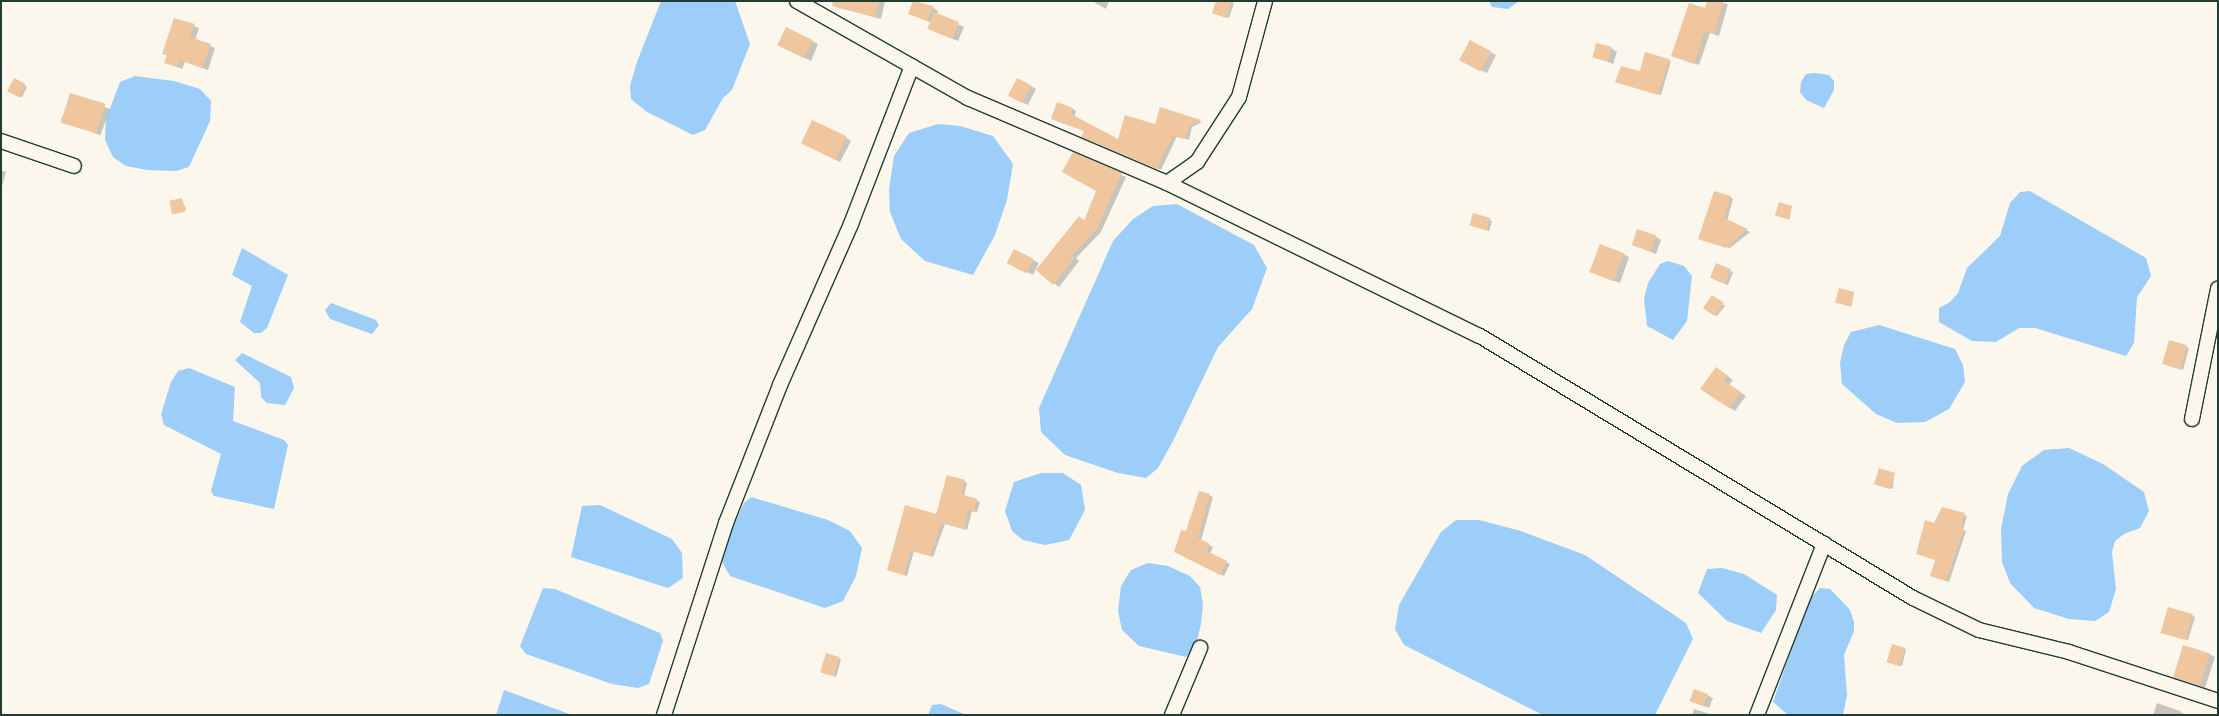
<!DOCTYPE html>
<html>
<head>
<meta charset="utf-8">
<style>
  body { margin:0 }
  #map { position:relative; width:2219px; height:716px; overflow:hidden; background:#fbf7ec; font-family:Sriracha,sans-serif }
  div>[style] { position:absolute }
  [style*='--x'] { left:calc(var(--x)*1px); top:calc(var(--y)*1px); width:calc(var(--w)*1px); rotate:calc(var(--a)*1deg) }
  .water>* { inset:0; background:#9dcdf9 }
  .shadow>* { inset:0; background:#0003; transform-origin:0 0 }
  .building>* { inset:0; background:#f0c69f; transform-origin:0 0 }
  .roads { filter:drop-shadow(1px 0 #1f3d34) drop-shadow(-1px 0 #1f3d34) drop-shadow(0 1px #1f3d34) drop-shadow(0 -1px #1f3d34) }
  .street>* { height:14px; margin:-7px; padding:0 7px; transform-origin:7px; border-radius:7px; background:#fbf7ec }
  span { translate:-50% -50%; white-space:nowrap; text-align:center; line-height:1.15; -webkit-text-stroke:4.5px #fbf7ec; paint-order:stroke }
  .frame { position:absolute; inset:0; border:2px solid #1f3d34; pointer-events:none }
</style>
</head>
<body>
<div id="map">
  <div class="water">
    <i style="clip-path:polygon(661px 1px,735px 1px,750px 44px,732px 90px,723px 98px,705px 130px,693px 135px,647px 112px,631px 99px,630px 86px,637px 62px)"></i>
    <i style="clip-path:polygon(1489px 1px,1519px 1px,1508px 9px,1492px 7px)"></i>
    <i style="clip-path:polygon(1815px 73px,1829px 75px,1834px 81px,1834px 90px,1824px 108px,1806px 100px,1800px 92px,1801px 82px,1806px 74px)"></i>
    <i style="clip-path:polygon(135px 76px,174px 81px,200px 89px,211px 101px,210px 121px,189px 167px,176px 171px,147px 170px,126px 166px,113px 157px,105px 140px,106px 119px,120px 82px)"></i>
    <i style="clip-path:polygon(938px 124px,960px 126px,993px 136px,1013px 164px,1007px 200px,995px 235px,973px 275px,925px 261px,901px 239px,890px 212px,889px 189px,894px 156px,909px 133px)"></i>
    <i style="clip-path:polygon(2030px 191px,2146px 258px,2151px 276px,2137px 297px,2134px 343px,2126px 356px,2035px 328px,2019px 328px,1996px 342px,1972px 341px,1939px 322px,1939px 308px,1950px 302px,1958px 293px,1967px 268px,2000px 236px,2010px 203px,2020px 192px)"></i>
    <i style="clip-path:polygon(1177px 204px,1254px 245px,1267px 268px,1252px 309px,1218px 347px,1173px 441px,1158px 468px,1146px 478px,1118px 473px,1065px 455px,1041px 432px,1039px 408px,1113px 241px,1133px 219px,1153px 206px)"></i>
    <i style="clip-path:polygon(242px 248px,288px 275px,267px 328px,261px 333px,254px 333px,240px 322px,252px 286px,232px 275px)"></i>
    <i style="clip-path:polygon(1668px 261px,1684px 266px,1692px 276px,1687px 321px,1673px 340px,1647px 326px,1644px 298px,1648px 283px,1660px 264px)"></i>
    <i style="clip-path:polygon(331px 303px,376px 320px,379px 325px,372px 334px,330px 319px,325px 310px)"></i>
    <i style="clip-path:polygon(1879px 325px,1955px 349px,1963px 365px,1965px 382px,1949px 409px,1925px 422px,1897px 423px,1876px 414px,1842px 384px,1840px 363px,1844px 345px,1851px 332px)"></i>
    <i style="clip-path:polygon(242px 353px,291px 377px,294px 388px,285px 405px,267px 403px,261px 397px,260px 383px,235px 360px)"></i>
    <i style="clip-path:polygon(189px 368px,235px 387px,233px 421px,284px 440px,288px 445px,274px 509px,214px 496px,211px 491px,221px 454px,164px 425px,161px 414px,171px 382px,178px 371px)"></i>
    <i style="clip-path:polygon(2069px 448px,2103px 464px,2144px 492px,2149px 511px,2140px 528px,2124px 534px,2115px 541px,2112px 552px,2116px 589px,2109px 612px,2095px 621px,2069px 619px,2034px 608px,2010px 583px,2002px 562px,2001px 529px,2008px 494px,2022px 466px,2044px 450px)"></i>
    <i style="clip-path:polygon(1041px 473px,1063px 473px,1081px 485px,1085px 510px,1069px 540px,1045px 545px,1023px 540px,1012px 531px,1005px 511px,1014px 482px)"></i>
    <i style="clip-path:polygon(751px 497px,828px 520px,850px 531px,862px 548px,856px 576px,843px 601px,825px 608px,730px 576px,721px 560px,722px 551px,744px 503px)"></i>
    <i style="clip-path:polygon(600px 505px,672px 539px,682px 553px,683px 578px,668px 588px,571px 557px,582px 506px)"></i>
    <i style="clip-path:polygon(1456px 520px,1479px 520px,1521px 531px,1585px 555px,1686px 623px,1693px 639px,1655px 715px,1543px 715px,1404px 645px,1395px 629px,1399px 605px,1441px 532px)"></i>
    <i style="clip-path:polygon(1148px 563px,1168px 566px,1190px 576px,1200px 587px,1203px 604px,1201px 624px,1195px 649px,1186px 657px,1139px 646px,1122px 630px,1118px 611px,1121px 586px,1131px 570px)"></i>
    <i style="clip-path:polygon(1722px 568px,1744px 574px,1777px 595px,1776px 610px,1761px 633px,1727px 621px,1698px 593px,1707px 569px)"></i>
    <i style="clip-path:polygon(543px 588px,555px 589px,660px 633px,663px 641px,649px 684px,638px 688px,612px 684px,526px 654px,520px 646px)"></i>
    <i style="clip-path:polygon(1820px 588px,1830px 589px,1838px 597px,1850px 610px,1854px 622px,1854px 631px,1844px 655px,1847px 695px,1843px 715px,1788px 715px,1773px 702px,1809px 599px)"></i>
    <i style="clip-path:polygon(504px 690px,572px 715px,496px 715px)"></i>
    <i style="clip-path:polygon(941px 704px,966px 715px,967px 715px,928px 715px,932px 705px)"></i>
  </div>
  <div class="shadow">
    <i style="clip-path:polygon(831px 1px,885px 1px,881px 19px,836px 7px)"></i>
    <i style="clip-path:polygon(915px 1px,932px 7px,938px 11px,936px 15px,964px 27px,958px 41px,935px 32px,929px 28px,932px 23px,910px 13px)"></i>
    <i style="clip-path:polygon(1092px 1px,1109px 1px,1106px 9px)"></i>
    <i style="clip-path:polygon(1230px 1px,1234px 3px,1229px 18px,1216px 14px)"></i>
    <i style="clip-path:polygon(1708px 1px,1728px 4px,1719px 36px,1710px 33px,1699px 65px,1673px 56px,1706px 10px)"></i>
    <i style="clip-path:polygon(194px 26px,199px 28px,195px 40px,215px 48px,208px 70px,185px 62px,182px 69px,165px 62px,168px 56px,164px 53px)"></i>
    <i style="clip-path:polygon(786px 28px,818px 44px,811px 61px,784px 48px)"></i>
    <i style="clip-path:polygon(1611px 48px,1617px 52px,1613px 64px,1593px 56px)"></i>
    <i style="clip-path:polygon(1490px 52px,1496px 55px,1487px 73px,1467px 64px)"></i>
    <i style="clip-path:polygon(1668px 60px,1671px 61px,1661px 95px,1619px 83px)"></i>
    <i style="clip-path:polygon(1018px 79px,1036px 89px,1028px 105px,1015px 99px)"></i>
    <i style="left:14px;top:80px;width:15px;height:12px;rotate:28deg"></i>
    <i style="left:71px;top:94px;width:42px;height:28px;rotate:21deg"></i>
    <i style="clip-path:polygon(1073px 109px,1076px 111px,1074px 117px,1119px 141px,1156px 125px,1160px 109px,1202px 122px,1192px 127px,1189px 140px,1177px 136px,1161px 170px,1086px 138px,1086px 131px,1056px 121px)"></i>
    <i style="clip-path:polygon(845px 137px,851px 141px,840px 162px,807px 146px)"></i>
    <i style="clip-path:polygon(1073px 154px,1126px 177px,1101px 232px,1076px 258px,1079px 261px,1059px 287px,1037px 270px,1079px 217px,1085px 221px,1097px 191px)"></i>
    <i style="clip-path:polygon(1px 170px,6px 172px,2px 186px,1px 186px)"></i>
    <i style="clip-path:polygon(1730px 197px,1733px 199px,1727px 221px,1750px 232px,1730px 248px,1702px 240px)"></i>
    <i style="clip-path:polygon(182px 199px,186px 210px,174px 213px)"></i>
    <i style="clip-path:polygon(1791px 207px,1790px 219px,1779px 216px)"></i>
    <i style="clip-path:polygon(1473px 214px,1492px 221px,1489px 231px,1473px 226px)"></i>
    <i style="clip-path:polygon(1655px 236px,1661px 240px,1656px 254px,1633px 245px)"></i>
    <i style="clip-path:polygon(1623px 254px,1629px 257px,1620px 283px,1592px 272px)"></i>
    <i style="clip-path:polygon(1033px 260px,1039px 263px,1033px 275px,1015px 266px)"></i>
    <i style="clip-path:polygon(1716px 265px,1733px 272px,1728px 285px,1713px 279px)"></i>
    <i style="clip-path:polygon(1853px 293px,1852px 306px,1839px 303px)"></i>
    <i style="clip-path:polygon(1714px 298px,1725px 306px,1717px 316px,1704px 307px)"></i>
    <i style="clip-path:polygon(2170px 341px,2189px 348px,2183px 370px,2166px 365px)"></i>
    <i style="clip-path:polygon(1722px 372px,1733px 380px,1729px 385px,1746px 396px,1735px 411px,1702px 389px)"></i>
    <i style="clip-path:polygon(1894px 474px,1893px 489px,1878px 484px)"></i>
    <i style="clip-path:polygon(964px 481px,967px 483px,964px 496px,980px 502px,977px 512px,972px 511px,967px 530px,945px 524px,933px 557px,914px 551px,907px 576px,891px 571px)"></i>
    <i style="clip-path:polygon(1200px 492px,1213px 497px,1201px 541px,1213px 547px,1210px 554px,1230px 564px,1224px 576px,1176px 552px,1187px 533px)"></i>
    <i style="clip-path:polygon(1943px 508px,1967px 516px,1963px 530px,1966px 531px,1949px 582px,1931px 576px,1936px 560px,1934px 524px)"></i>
    <i style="clip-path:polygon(2193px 616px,2195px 617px,2188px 640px,2165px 634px)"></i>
    <i style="clip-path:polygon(1904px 649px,1906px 650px,1902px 666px,1891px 663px)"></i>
    <i style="clip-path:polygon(2209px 654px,2215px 657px,2205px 688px,2174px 676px)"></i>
    <i style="clip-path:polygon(839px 658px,841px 660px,836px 677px,822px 672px)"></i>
    <i style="clip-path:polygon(1707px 695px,1713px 698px,1709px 708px,1691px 701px)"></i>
    <i style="clip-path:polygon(2157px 703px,2180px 711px,2185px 715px,2153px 715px)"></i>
    <i style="clip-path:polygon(1694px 709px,1713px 715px,1692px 715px)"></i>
  </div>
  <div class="building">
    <i style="clip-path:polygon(833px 1px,879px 1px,875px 17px,832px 6px)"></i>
    <i style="clip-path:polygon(913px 1px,933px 6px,927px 21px,908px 14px)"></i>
    <i style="clip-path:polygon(1216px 1px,1232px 1px,1226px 18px,1212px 13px)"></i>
    <i style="clip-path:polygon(1707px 1px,1724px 1px,1714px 34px,1705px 31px,1694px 64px,1671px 56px,1689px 3px,1705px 8px)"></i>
    <i style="left:934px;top:12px;width:27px;height:18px;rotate:22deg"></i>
    <i style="clip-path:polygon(174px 18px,195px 24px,190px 37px,211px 44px,202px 68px,180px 60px,177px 67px,164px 63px,167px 55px,162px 54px)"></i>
    <i style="left:786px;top:27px;width:30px;height:20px;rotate:26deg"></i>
    <i style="left:1470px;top:40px;width:24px;height:23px;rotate:28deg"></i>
    <i style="left:1596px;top:43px;width:16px;height:15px;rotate:14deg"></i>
    <i style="clip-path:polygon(1645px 52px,1669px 59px,1658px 95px,1615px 82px,1621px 66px,1640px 71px)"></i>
    <i style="left:14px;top:78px;width:13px;height:15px;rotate:27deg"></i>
    <i style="left:1017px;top:78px;width:16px;height:20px;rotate:27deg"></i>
    <i style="left:70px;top:93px;width:37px;height:31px;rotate:17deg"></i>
    <i style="clip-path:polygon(1057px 102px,1073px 108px,1071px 114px,1118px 139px,1125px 115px,1155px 124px,1160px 107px,1201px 120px,1189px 126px,1185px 139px,1173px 136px,1157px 169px,1081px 137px,1084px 131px,1051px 119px)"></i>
    <i style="left:812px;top:120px;width:38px;height:26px;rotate:25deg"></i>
    <i style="clip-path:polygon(1073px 152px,1122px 173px,1097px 229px,1072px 255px,1075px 257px,1053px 285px,1036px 270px,1079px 216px,1084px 221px,1096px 191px,1062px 172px)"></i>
    <i style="clip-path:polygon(1714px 191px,1731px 196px,1724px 218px,1748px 229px,1726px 248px,1698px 239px)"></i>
    <i style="left:182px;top:198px;width:14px;height:13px;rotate:78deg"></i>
    <i style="left:1779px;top:202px;width:14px;height:14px;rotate:17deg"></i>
    <i style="left:1473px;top:213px;width:18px;height:13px;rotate:16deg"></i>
    <i style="left:1637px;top:229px;width:20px;height:17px;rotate:18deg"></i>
    <i style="left:1600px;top:244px;width:26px;height:30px;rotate:21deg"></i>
    <i style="left:1014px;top:249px;width:22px;height:16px;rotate:27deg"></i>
    <i style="left:1716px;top:263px;width:16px;height:16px;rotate:22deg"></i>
    <i style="left:1839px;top:288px;width:16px;height:15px;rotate:15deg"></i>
    <i style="left:1712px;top:295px;width:14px;height:16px;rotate:34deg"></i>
    <i style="left:2169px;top:340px;width:19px;height:25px;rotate:16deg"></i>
    <i style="clip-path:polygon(1716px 367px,1728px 376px,1724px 381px,1741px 392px,1729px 408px,1700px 389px)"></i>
    <i style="left:1879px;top:468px;width:17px;height:17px;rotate:17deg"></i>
    <i style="clip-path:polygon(947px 475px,965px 480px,961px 494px,977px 499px,974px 512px,969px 510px,964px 529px,942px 523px,930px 556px,911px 551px,904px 575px,887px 570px,905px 505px,936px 514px)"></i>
    <i style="clip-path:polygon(1199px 491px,1210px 494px,1198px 538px,1210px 544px,1207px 551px,1227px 561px,1220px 575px,1174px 552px,1181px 530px,1186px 531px)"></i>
    <i style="clip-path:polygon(1942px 507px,1965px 513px,1961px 528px,1964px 529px,1946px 581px,1930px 576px,1935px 560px,1916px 554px,1925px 520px,1934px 523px)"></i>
    <i style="left:2168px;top:607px;width:26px;height:27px;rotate:16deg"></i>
    <i style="left:1892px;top:644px;width:14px;height:19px;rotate:17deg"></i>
    <i style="left:2183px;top:645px;width:28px;height:34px;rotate:17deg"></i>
    <i style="left:826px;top:653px;width:14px;height:20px;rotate:17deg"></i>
    <i style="left:1694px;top:689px;width:15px;height:13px;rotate:20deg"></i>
  </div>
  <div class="roads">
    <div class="street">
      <i style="--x:797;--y:1;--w:197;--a:29.6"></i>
      <i style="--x:968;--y:98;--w:216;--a:23.1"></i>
      <i style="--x:1167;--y:183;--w:348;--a:26.1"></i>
      <i style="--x:1480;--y:336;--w:506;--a:31.18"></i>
      <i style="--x:1913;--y:598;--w:73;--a:25.9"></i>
      <i style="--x:1979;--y:630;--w:93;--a:13.7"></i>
      <i style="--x:2069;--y:652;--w:157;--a:18.2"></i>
      <i style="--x:1;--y:141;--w:77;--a:18.9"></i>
      <i style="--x:1167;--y:183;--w:37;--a:-35"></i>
      <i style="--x:1197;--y:162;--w:77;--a:-57.1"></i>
      <i style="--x:1239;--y:97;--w:99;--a:-74.8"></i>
      <i style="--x:2192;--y:419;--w:133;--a:-78.7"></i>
      <i style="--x:664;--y:715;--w:202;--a:-72.1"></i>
      <i style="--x:726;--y:523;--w:148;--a:-68.6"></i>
      <i style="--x:780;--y:385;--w:176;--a:-66.2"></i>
      <i style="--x:851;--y:224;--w:169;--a:-68.9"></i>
      <i style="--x:1172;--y:715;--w:73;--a:-67.3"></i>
      <i style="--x:1757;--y:715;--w:184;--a:-68.6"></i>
    </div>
  </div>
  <div class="frame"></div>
</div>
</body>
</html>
